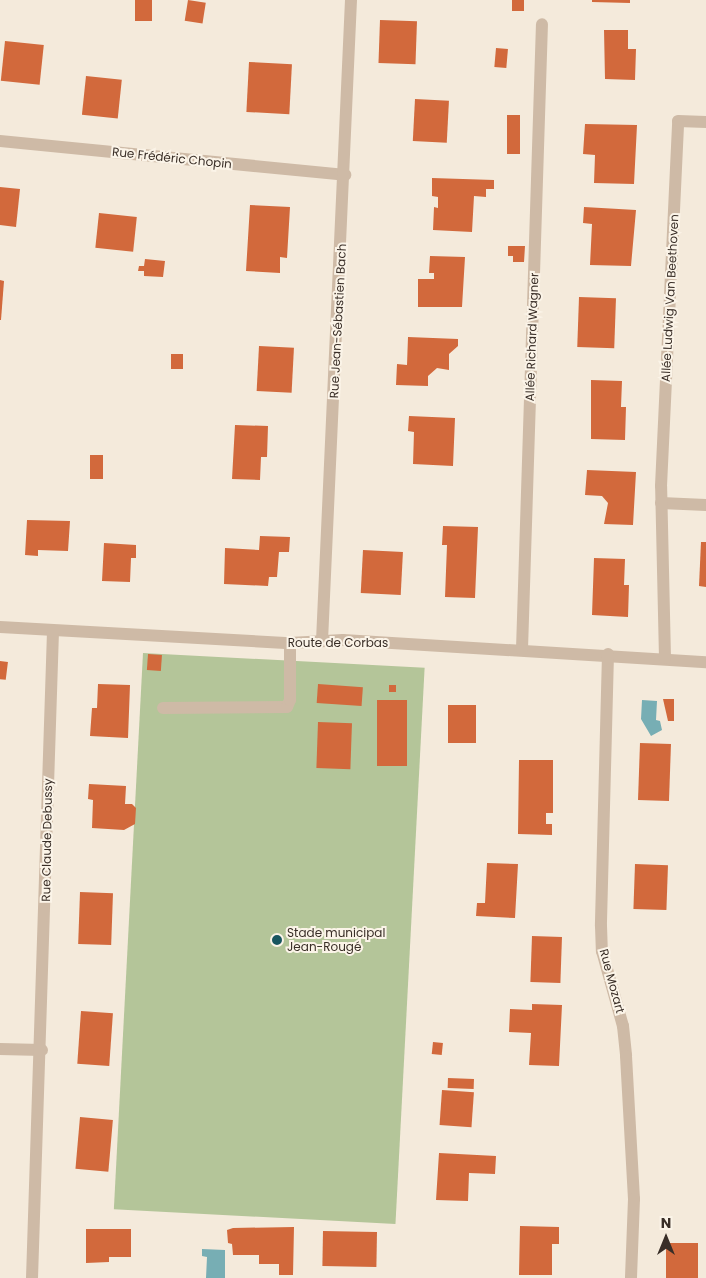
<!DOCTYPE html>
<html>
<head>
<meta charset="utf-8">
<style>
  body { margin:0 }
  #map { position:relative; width:706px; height:1278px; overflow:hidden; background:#f4eadb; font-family:Poppins,sans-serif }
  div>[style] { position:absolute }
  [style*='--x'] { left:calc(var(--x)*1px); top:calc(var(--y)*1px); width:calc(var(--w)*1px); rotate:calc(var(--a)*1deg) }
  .green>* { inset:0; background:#b4c599; transform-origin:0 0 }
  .water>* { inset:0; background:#77aeb4 }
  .building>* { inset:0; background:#d2693c; transform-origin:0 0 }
  .minor>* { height:12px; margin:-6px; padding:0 6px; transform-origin:6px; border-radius:6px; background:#cebaa6 }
  .dots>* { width:14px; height:14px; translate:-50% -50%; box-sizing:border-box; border:2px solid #fbf4e8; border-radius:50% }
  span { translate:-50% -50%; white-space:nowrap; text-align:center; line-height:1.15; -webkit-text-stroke:4px #fbf4e8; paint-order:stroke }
  .street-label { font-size:12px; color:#392e27 }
  .poi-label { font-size:12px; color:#392e27 }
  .left { translate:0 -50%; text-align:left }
  .north { position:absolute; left:641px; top:1213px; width:50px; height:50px; -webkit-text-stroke:4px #fbf4e8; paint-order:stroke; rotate:0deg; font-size:14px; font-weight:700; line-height:20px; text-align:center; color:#392e27 }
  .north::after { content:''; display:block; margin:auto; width:18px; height:22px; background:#392e27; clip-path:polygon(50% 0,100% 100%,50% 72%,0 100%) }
</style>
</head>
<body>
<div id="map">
  <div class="green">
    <i style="left:143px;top:653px;width:282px;height:557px;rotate:3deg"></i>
  </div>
  <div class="water">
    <i style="clip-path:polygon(642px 700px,657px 701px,656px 720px,660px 721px,662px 730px,651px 736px,641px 719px)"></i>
    <i style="clip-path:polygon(202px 1249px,225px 1250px,225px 1278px,206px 1278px,207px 1257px,202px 1256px)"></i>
  </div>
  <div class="building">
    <i style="left:135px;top:0;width:17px;height:21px"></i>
    <i style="left:188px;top:0;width:18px;height:21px;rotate:9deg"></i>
    <i style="left:512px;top:0;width:12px;height:11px"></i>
    <i style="clip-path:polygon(592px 0,630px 0,630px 3px,592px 2px)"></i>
    <i style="left:380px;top:20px;width:37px;height:43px;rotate:2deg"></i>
    <i style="clip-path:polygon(604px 30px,628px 30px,628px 49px,636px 49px,635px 80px,605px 79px)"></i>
    <i style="left:5px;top:41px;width:39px;height:40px;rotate:6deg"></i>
    <i style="left:496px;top:48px;width:12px;height:19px;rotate:5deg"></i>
    <i style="left:249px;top:62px;width:43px;height:50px;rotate:3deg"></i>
    <i style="left:86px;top:76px;width:36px;height:39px;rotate:6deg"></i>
    <i style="left:415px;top:99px;width:34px;height:42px;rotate:3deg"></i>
    <i style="left:507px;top:115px;width:13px;height:39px"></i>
    <i style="clip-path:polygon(585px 124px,637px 125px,634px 184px,594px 183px,595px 155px,583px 154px)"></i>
    <i style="clip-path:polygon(432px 178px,494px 180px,494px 189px,486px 189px,486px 197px,474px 196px,472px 232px,433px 230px,434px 207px,438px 208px,438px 197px,432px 196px)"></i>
    <i style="clip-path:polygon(0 187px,20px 189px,16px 227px,0 225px)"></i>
    <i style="clip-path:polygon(250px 205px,290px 207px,287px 258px,280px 257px,280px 273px,246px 271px)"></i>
    <i style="clip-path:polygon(584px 207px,636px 210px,631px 266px,590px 265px,592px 224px,583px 223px)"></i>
    <i style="left:99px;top:213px;width:38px;height:35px;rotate:6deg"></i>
    <i style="clip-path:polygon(508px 246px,525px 246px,524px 262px,513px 262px,513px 256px,508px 256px)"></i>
    <i style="clip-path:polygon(430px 256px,465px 257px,462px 307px,418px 307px,418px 279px,434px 279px,434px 273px,429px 273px)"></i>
    <i style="clip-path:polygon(145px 259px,165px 261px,163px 277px,144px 276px,144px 271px,138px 271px,139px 266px,144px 266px)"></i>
    <i style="clip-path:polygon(0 280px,4px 281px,1px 320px,0 320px)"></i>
    <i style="left:579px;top:297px;width:37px;height:50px;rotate:2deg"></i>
    <i style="clip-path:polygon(408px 337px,458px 339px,458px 346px,449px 354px,449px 370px,437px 368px,428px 376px,428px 386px,396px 385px,397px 364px,407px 365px)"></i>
    <i style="left:259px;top:346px;width:35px;height:45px;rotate:3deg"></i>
    <i style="left:171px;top:354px;width:12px;height:15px"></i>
    <i style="clip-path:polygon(591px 380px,622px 381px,621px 407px,626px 407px,625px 440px,591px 439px)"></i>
    <i style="clip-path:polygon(409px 416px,455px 418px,453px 466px,413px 464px,414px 432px,408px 431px)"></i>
    <i style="clip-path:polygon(235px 425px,268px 426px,267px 457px,261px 457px,260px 480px,232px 479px)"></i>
    <i style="left:90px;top:455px;width:13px;height:24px"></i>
    <i style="clip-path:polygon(587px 470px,636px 472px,633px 525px,604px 524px,608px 503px,602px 496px,585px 495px)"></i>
    <i style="clip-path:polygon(27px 520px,70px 521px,68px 551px,38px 550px,38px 556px,25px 555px)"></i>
    <i style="clip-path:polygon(443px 526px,478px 527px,475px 598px,445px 597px,447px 545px,442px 545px)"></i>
    <i style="clip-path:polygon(260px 536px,290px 537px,289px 552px,279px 552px,277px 577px,269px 577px,268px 586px,224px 584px,225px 548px,259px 550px)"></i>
    <i style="clip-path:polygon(701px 542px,706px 542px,706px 587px,699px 586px)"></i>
    <i style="clip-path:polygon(104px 543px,136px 545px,136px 558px,131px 558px,130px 582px,102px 581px)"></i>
    <i style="left:363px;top:550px;width:40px;height:43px;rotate:3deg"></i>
    <i style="clip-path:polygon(594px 558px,625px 559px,624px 585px,629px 585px,628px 617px,592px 615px)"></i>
    <i style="left:148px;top:654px;width:14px;height:16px;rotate:4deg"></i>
    <i style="left:0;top:661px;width:8px;height:18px;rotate:7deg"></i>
    <i style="clip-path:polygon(98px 684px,130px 685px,128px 738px,90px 736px,92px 708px,97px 708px)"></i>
    <i style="left:318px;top:684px;width:45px;height:19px;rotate:4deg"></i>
    <i style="left:389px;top:685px;width:7px;height:7px"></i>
    <i style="clip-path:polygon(663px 699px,674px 699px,674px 721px,668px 721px)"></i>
    <i style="left:407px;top:700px;width:66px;height:30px;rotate:90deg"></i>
    <i style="left:448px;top:705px;width:28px;height:38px"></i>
    <i style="left:318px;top:722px;width:34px;height:46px;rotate:2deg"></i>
    <i style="left:640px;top:743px;width:31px;height:57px;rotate:2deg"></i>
    <i style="clip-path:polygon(519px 760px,553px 760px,553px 813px,546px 813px,546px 824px,552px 824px,552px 835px,518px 834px)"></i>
    <i style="clip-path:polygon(89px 784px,126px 786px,125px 804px,132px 804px,136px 808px,135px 824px,124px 830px,92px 828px,93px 800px,88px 799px)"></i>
    <i style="clip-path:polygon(487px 863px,518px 864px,515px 918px,476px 916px,477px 903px,485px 903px)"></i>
    <i style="left:635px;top:864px;width:33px;height:45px;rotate:2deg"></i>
    <i style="left:80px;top:892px;width:33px;height:52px;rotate:2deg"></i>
    <i style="left:532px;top:936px;width:30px;height:46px;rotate:2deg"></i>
    <i style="clip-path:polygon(532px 1004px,562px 1005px,559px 1066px,529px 1065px,531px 1033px,509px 1032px,510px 1009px,532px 1010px)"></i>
    <i style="left:81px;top:1011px;width:32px;height:53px;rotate:4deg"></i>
    <i style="left:433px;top:1042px;width:10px;height:12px;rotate:6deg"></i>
    <i style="left:448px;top:1078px;width:26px;height:10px;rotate:2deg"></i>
    <i style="left:442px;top:1090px;width:32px;height:35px;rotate:4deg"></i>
    <i style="left:80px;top:1117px;width:33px;height:52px;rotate:5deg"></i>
    <i style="clip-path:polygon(439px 1153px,496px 1156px,495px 1174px,469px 1173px,468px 1201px,436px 1200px)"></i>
    <i style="clip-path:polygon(520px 1226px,559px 1227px,559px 1244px,552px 1244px,552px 1275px,519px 1275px)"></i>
    <i style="clip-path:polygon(294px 1227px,293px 1275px,279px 1275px,279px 1264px,259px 1264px,259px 1255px,233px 1255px,232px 1244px,228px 1243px,227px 1230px,233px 1228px)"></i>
    <i style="clip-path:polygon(86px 1229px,131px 1229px,131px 1257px,109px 1257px,109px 1262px,86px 1263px)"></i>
    <i style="left:323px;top:1231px;width:54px;height:35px;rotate:1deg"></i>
    <i style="left:666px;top:1243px;width:32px;height:35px"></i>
  </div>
  <div class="minor">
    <i style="--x:0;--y:141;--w:347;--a:5.6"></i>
    <i style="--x:661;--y:503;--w:45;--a:2.5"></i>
    <i style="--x:0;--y:627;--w:290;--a:3.2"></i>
    <i style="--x:290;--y:643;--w:53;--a:-3.2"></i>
    <i style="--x:343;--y:640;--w:364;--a:3.5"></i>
    <i style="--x:322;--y:641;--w:642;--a:-87.41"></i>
    <i style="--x:522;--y:649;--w:625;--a:-88.17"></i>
    <i style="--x:608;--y:654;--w:272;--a:91.5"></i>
    <i style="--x:601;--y:926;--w:25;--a:88"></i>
    <i style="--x:602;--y:951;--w:78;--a:74.4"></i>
    <i style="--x:623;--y:1026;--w:30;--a:84"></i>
    <i style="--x:626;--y:1056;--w:143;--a:86.8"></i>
    <i style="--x:634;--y:1199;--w:79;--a:92.2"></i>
    <i style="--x:665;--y:658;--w:172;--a:-91.3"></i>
    <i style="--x:661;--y:486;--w:365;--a:-87.3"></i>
    <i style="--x:678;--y:121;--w:28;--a:2"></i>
    <i style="--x:163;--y:708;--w:124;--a:-0.5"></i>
    <i style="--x:287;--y:707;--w:8;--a:-67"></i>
    <i style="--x:290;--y:700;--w:57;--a:-90"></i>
    <i style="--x:0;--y:1049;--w:42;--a:1.4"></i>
    <i style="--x:32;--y:1278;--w:647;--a:-88.14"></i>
  </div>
  <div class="dots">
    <i style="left:277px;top:940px;background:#18565f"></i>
  </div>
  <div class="street-label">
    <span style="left:172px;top:158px;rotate:6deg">Rue Frédéric Chopin</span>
    <span style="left:670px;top:298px;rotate:-87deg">Allée Ludwig Van Beethoven</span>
    <span style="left:338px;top:321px;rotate:-87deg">Rue Jean-Sébastien Bach</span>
    <span style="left:532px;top:337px;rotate:-88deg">Allée Richard Wagner</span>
    <span style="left:338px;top:643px">Route de Corbas</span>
    <span style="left:47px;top:840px;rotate:-89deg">Rue Claude Debussy</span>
    <span style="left:612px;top:981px;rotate:75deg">Rue Mozart</span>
  </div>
  <div class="poi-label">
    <span class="left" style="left:287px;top:940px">Stade municipal<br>Jean-Rougé</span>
  </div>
  <div class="north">N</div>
</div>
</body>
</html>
